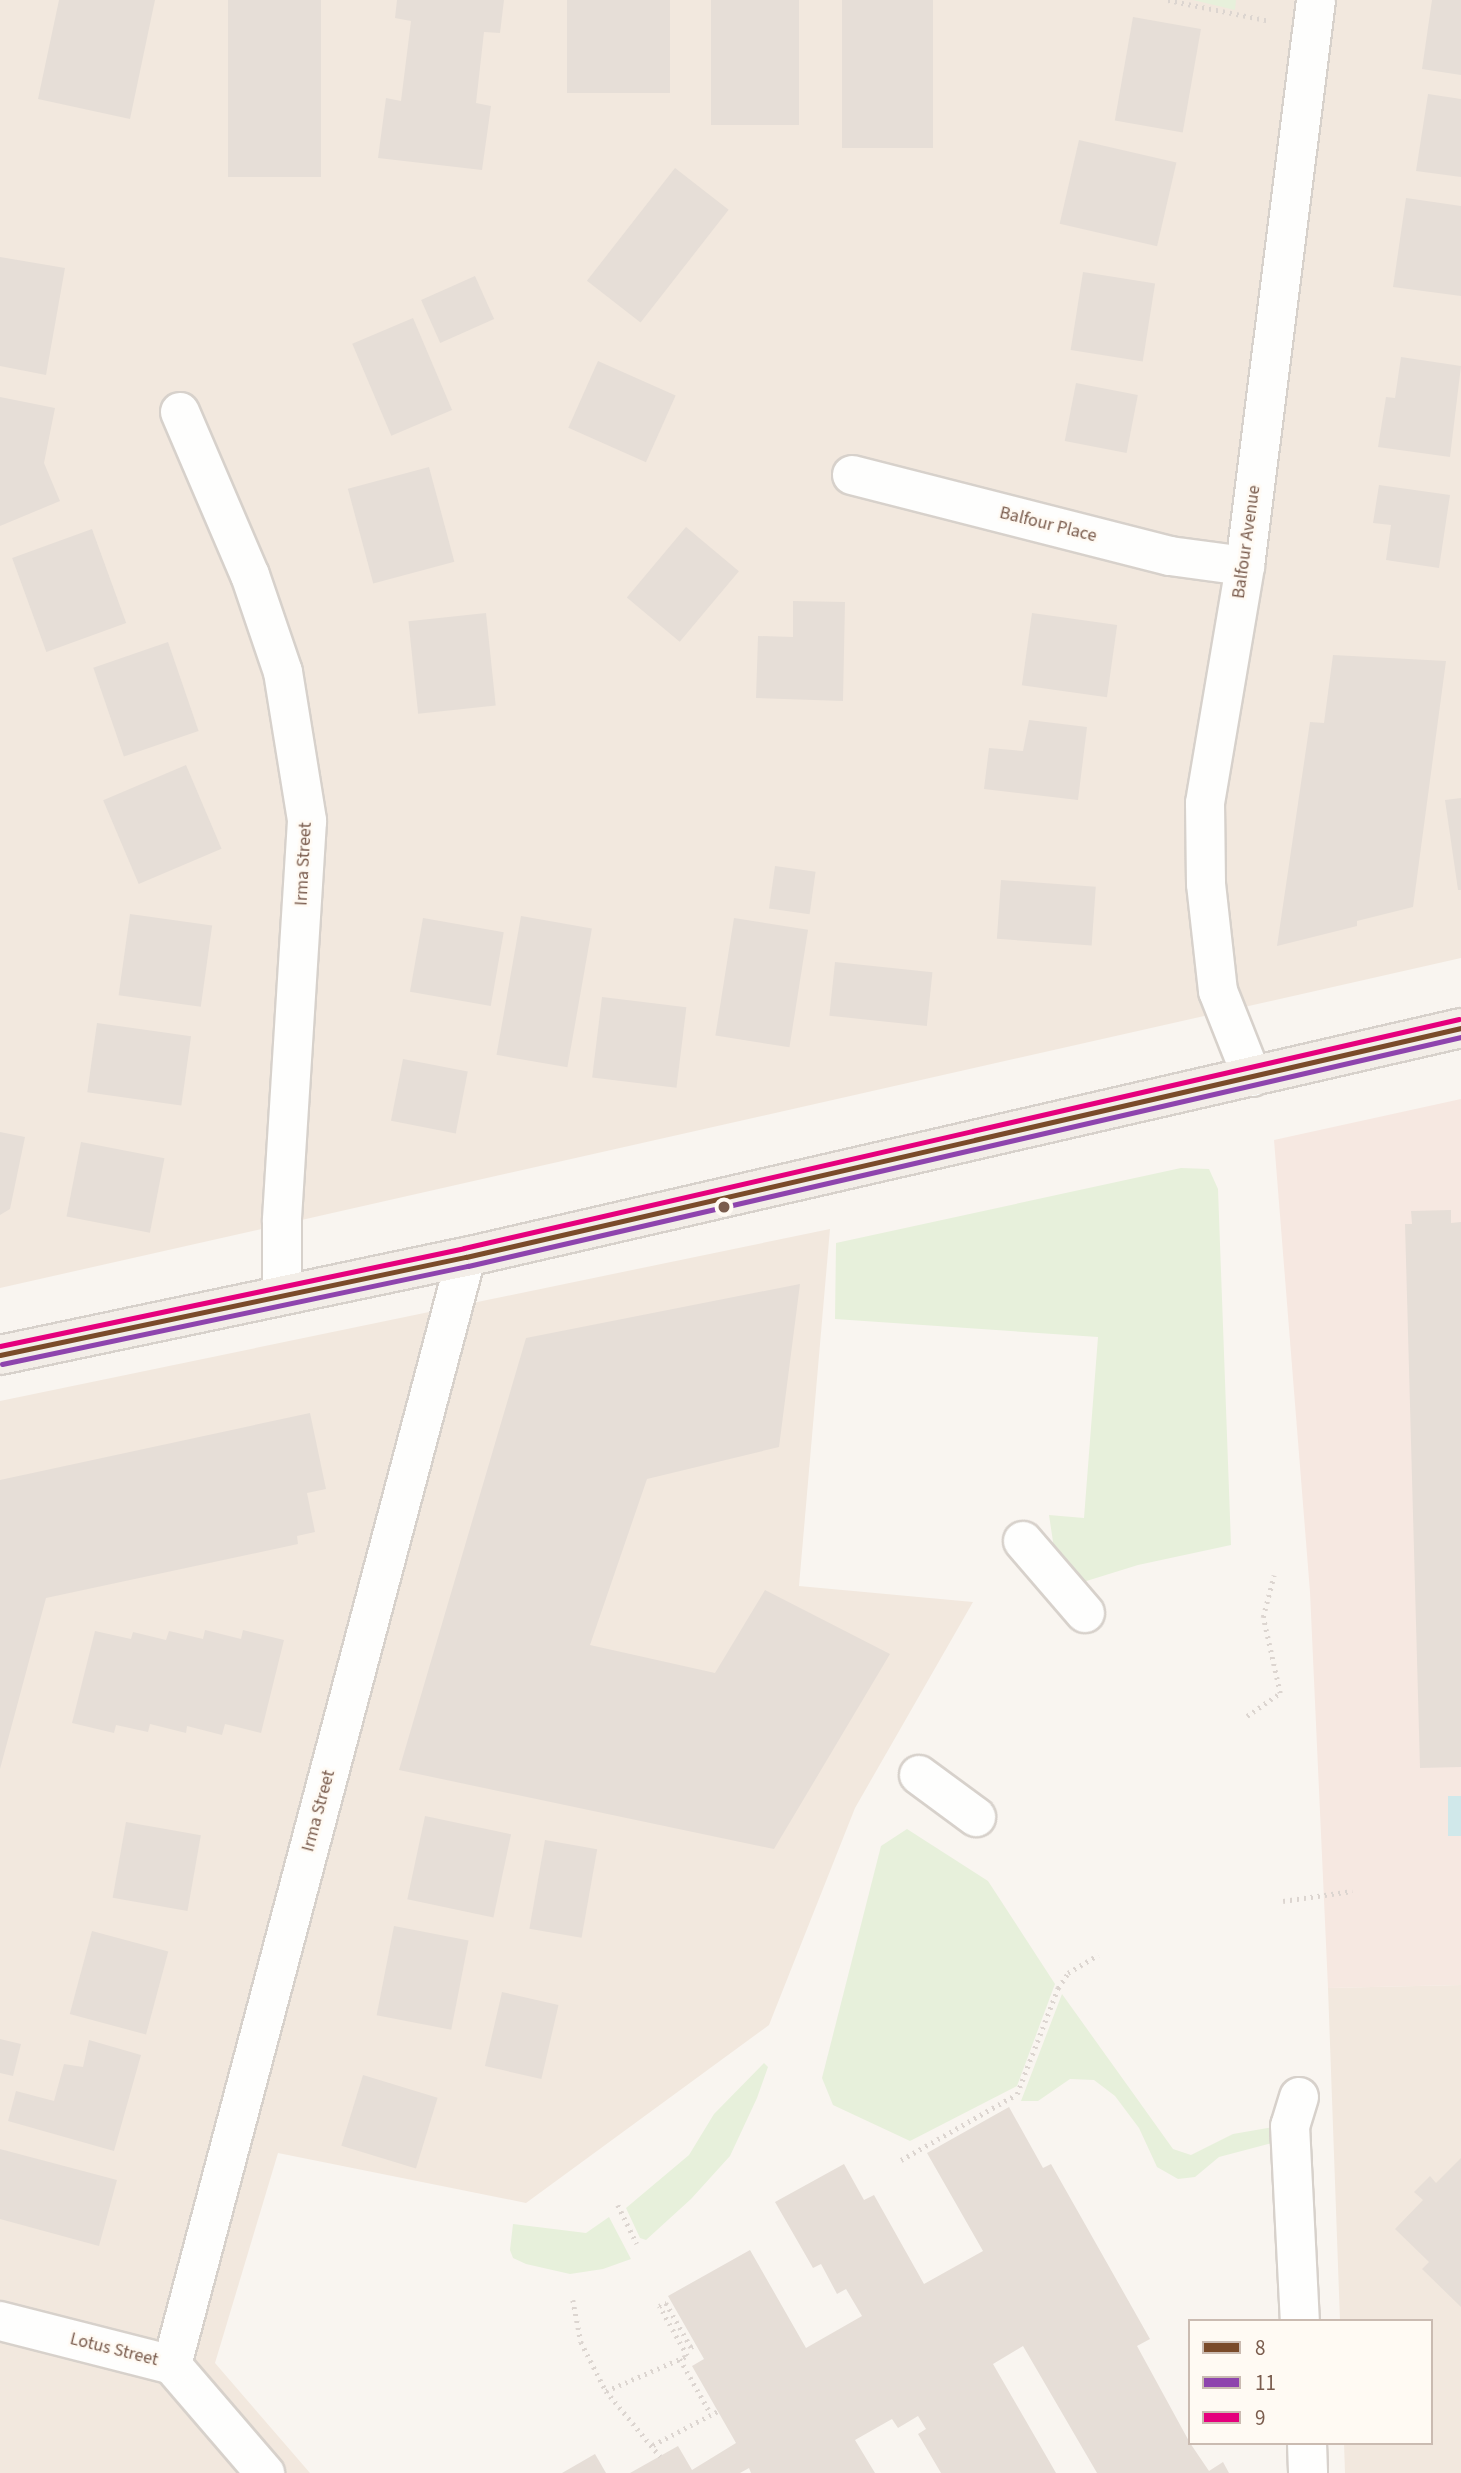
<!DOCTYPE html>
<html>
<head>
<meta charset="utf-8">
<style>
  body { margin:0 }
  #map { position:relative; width:1461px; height:2473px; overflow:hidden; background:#f9f5f0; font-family:"Source Sans 3",sans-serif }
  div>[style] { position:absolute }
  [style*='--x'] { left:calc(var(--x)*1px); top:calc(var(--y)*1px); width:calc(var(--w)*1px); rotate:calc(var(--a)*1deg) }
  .residential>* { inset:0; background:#f2e8de }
  .commercial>* { inset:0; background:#f6e8e1 }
  .green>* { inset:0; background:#e7f0db }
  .water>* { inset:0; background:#d0e8ea; transform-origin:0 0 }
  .building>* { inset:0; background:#e6ded7; transform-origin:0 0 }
  .path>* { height:4.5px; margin-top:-2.25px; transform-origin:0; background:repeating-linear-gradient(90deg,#dcd5d0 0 2px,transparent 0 7px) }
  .roads { filter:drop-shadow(2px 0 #d7d1cb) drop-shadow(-2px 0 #d7d1cb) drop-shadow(0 2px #d7d1cb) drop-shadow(0 -2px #d7d1cb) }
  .minor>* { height:38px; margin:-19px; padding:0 19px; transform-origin:19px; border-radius:19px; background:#fefefd }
  .major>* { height:38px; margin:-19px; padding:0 19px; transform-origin:19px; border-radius:19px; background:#f3eee8 }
  .bus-1>* { height:5px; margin:-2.5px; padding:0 2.5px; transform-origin:2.5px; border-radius:2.5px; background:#7a4b2a }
  .bus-2>* { height:5px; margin:-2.5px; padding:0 2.5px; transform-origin:2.5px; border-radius:2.5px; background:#8e44ad }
  .bus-3>* { height:5px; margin:-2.5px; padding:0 2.5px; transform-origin:2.5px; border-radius:2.5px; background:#e5007d }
  .dots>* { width:19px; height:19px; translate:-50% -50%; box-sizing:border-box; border:4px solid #fffaf3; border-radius:50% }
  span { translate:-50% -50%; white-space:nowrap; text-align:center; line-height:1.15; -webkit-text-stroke:5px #fffaf3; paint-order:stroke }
  .street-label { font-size:18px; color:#7a5c4d }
  .legend { position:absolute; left:1188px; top:2319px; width:245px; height:126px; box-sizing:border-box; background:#fffaf3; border:2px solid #cabbb1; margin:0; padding:9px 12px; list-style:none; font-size:21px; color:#7a5c4d }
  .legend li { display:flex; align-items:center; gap:14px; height:35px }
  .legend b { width:35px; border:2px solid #cabbb1 }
</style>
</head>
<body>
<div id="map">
  <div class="residential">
    <i style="clip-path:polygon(0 0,1461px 0,1461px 958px,0 1288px)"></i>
    <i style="clip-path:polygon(830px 1229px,799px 1586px,973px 1602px,855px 1808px,769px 2025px,526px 2203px,278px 2153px,215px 2363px,310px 2473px,0 2473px,0 1401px)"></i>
    <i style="clip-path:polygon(1461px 1985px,1461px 2473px,1345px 2473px,1344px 2443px,1431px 2443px,1431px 2321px,1340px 2321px,1328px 1988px)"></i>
  </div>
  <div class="commercial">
    <i style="clip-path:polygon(1461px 1099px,1461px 1985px,1328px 1988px,1310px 1592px,1274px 1140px)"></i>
  </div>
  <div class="green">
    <i style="clip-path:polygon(1193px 0,1236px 0,1235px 10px)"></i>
    <i style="clip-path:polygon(1181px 1168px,1209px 1169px,1218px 1189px,1231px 1545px,1138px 1565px,1080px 1583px,1055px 1555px,1049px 1515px,1084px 1518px,1098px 1337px,835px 1319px,836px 1243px)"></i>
    <i style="clip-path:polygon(907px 1829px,988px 1881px,1055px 1984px,1017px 2086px,910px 2141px,833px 2105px,822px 2078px,881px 1846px)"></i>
    <i style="clip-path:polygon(1062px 1994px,1173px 2149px,1191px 2155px,1233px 2134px,1280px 2126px,1276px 2142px,1219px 2157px,1195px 2177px,1178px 2179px,1157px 2167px,1139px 2128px,1115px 2096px,1094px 2080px,1070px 2079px,1038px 2101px,1021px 2101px)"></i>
    <i style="clip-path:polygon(764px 2063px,768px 2067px,757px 2098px,730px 2156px,691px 2199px,646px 2240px,640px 2238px,626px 2208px,689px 2155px,714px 2114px)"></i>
    <i style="clip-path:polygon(609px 2217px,631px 2259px,603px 2269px,570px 2274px,526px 2264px,513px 2258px,510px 2250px,513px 2224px,586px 2233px)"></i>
  </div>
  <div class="water">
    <i style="left:1448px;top:1796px;width:13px;height:40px"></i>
  </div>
  <div class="building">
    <i style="clip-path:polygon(59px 0,155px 0,130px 119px,38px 99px)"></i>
    <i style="left:228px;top:0;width:93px;height:177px"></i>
    <i style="clip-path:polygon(397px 0,504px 0,500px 33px,484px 32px,476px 103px,491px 106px,482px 170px,378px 158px,386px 98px,401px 101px,411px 21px,395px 18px)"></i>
    <i style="left:567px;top:0;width:103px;height:93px"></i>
    <i style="left:711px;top:0;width:88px;height:125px"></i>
    <i style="left:842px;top:0;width:91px;height:148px"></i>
    <i style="clip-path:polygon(1432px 0,1461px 0,1461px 75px,1422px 69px)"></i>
    <i style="left:1133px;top:17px;width:69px;height:105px;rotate:10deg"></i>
    <i style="clip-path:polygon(1428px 94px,1461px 99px,1461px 177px,1416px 171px)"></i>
    <i style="left:1079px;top:140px;width:100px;height:86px;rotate:13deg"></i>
    <i style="left:675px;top:168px;width:68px;height:143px;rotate:38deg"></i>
    <i style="clip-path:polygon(1406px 198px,1461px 206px,1461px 296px,1393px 287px)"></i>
    <i style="clip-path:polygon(0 257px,65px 268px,46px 375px,0 366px)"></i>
    <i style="left:1083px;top:272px;width:73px;height:79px;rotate:9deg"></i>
    <i style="left:475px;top:276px;width:47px;height:59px;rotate:66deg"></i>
    <i style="left:413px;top:318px;width:100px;height:66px;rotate:67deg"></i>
    <i style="clip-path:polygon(1401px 357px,1461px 366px,1450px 457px,1378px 447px,1386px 397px,1395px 398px)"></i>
    <i style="left:598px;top:361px;width:85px;height:73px;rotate:24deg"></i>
    <i style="left:1076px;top:383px;width:63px;height:59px;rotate:11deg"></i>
    <i style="clip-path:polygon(0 397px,55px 408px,44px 463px,60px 501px,0 526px)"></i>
    <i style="left:429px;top:467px;width:98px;height:84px;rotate:75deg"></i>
    <i style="clip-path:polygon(1379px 485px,1450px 495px,1439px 568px,1386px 560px,1391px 525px,1373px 523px)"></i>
    <i style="left:686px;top:527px;width:69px;height:92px;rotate:40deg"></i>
    <i style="left:92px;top:529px;width:100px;height:85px;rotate:70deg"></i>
    <i style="clip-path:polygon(793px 601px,845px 602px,843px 701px,756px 698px,758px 636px,793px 637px)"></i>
    <i style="left:486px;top:613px;width:93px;height:78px;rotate:84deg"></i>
    <i style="left:1032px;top:613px;width:86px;height:73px;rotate:8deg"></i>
    <i style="left:168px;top:642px;width:94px;height:79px;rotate:71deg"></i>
    <i style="clip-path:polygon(1333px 655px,1446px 661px,1413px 907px,1357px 921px,1357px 926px,1277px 946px,1310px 722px,1324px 723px)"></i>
    <i style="clip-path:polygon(1029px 720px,1087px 727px,1078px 800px,984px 789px,989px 748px,1023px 751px)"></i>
    <i style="left:186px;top:765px;width:91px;height:90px;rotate:67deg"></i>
    <i style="clip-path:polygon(1461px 798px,1461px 890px,1458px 890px,1445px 800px)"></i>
    <i style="left:775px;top:866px;width:41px;height:43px;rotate:8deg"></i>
    <i style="left:1001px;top:880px;width:95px;height:59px;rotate:4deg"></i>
    <i style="left:130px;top:914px;width:83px;height:82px;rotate:8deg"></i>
    <i style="left:521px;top:916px;width:72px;height:141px;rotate:10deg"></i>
    <i style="left:423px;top:918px;width:82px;height:75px;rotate:10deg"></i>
    <i style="left:734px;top:918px;width:75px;height:119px;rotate:9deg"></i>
    <i style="left:835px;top:962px;width:98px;height:54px;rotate:6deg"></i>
    <i style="left:602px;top:997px;width:85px;height:81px;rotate:7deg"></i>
    <i style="left:97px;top:1023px;width:95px;height:70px;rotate:8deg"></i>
    <i style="left:403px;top:1059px;width:66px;height:63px;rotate:11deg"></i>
    <i style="clip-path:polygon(0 1132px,25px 1137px,10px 1209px,0 1215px)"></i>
    <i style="left:81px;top:1142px;width:85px;height:76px;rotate:11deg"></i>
    <i style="clip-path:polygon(1451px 1210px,1451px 1223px,1461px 1222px,1461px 1767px,1420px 1768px,1405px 1224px,1412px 1224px,1411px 1211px)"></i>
    <i style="clip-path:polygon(800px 1284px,779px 1447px,647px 1479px,590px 1645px,715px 1673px,765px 1590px,890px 1654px,774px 1849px,399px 1770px,526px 1338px)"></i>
    <i style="clip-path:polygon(310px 1413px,326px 1489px,307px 1493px,315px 1532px,297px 1536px,298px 1544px,46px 1598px,0 1769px,0 1480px)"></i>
    <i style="clip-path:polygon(205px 1630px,241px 1639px,243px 1630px,284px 1640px,261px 1733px,225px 1724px,222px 1735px,187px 1726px,186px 1733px,150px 1724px,148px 1732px,116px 1725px,114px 1733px,72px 1723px,95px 1631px,131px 1639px,133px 1632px,166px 1640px,169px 1631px,203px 1639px)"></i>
    <i style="left:425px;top:1816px;width:88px;height:85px;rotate:12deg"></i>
    <i style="left:126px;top:1822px;width:76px;height:77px;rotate:10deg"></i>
    <i style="left:545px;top:1840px;width:53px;height:90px;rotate:10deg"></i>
    <i style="left:394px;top:1926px;width:76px;height:91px;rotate:11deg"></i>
    <i style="left:92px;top:1931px;width:79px;height:86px;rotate:15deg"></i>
    <i style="left:502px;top:1992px;width:58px;height:76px;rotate:13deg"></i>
    <i style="clip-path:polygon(0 2039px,21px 2044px,13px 2076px,0 2073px)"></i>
    <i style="clip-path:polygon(89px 2040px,141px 2055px,114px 2151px,8px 2121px,16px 2091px,54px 2101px,64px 2064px,83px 2067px)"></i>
    <i style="left:363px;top:2075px;width:78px;height:74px;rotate:17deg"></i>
    <i style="clip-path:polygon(1009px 2107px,1043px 2168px,1051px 2164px,1150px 2339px,1137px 2346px,1190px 2443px,1209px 2471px,1223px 2462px,1229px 2473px,1097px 2473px,1023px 2346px,993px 2364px,1056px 2473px,941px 2473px,918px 2434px,926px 2429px,918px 2416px,898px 2428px,892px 2419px,855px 2440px,875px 2473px,751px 2473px,749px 2468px,740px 2473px,630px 2473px,678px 2446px,692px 2470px,736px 2443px,692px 2366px,704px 2359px,668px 2296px,750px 2250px,806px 2348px,862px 2316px,846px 2289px,837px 2294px,821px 2264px,813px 2268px,775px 2202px,844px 2164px,864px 2200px,874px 2195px,924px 2284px,983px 2251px,927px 2153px)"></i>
    <i style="clip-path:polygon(0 2149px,117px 2180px,99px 2246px,0 2219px)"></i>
    <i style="clip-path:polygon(1461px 2158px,1461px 2307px,1422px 2269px,1429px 2262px,1395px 2229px,1423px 2200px,1414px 2192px,1430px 2176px,1436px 2183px)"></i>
    <i style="clip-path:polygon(595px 2454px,606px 2473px,562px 2473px)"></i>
  </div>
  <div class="path">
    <i style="--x:1168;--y:0;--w:104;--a:11.6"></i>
    <i style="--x:1247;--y:1716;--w:40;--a:-34.9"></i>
    <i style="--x:1280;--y:1693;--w:78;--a:-102.6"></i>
    <i style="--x:1263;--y:1617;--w:43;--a:-75.3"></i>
    <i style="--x:1283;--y:1901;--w:70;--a:-8.2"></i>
    <i style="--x:901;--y:2160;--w:133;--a:-29.6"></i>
    <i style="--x:1017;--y:2094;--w:114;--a:-68.9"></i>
    <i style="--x:1058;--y:1988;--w:18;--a:-56"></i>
    <i style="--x:1068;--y:1973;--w:35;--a:-31"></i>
    <i style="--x:618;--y:2205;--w:43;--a:64"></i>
    <i style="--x:573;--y:2300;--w:43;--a:79.2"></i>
    <i style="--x:581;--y:2342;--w:55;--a:63"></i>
    <i style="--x:606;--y:2391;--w:85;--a:50.3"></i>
    <i style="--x:680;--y:2359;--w:63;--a:60.6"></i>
    <i style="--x:606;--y:2391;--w:88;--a:-23.4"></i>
    <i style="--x:687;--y:2356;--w:57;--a:-119.2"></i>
    <i style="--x:659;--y:2306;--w:8;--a:-23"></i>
    <i style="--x:666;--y:2303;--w:51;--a:60.4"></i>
    <i style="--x:691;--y:2347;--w:6;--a:-31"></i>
    <i style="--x:653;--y:2445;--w:73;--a:-27.6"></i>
  </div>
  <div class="roads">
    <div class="minor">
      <i style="--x:180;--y:412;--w:177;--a:66.8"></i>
      <i style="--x:250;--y:575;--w:102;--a:71.2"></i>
      <i style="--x:283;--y:672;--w:151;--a:80.8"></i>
      <i style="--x:307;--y:821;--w:401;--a:93.6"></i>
      <i style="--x:282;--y:1221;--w:74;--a:90"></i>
      <i style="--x:852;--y:475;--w:328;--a:14.3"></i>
      <i style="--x:1170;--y:556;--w:76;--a:7.6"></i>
      <i style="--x:1252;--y:1077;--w:92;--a:-111.6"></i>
      <i style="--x:1218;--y:991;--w:108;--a:-96.4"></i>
      <i style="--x:1206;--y:884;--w:81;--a:-90.7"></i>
      <i style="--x:1205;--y:803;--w:240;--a:-80.4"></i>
      <i style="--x:1245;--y:566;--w:570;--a:-82.85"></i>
      <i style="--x:1023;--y:1541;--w:95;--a:49.3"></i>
      <i style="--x:919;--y:1775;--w:71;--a:36.4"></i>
      <i style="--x:1299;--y:2097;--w:30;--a:107"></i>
      <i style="--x:1290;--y:2126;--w:195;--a:87.1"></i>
      <i style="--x:0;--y:2321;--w:178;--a:14.3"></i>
      <i style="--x:172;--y:2365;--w:143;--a:49.3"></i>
      <i style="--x:172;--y:2365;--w:1146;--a:-75.14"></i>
      <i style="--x:1307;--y:2443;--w:30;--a:88"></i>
    </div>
    <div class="major">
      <i style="--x:0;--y:1355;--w:476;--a:-11.9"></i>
      <i style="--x:466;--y:1257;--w:1021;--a:-12.96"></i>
    </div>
  </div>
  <div class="bus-1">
    <i style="--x:0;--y:1355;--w:476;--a:-11.9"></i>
    <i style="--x:466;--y:1257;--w:1021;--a:-12.96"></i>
  </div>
  <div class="bus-2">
    <i style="--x:2;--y:1364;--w:476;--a:-11.9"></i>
    <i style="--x:468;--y:1266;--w:1019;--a:-12.99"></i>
  </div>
  <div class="bus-3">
    <i style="--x:0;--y:1346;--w:474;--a:-11.9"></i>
    <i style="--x:464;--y:1248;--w:1021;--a:-12.96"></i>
  </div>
  <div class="dots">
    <i style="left:724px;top:1207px;background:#7a5c4d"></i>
  </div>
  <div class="street-label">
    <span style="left:1048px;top:525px;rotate:14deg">Balfour Place</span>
    <span style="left:1247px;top:542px;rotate:-82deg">Balfour Avenue</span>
    <span style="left:304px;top:864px;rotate:-87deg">Irma Street</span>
    <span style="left:319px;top:1811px;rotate:-75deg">Irma Street</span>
    <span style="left:114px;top:2350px;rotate:14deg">Lotus Street</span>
  </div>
  <ul class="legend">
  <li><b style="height:9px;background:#7a4b2a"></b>8</li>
  <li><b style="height:9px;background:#8e44ad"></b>11</li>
  <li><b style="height:9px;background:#e5007d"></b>9</li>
  </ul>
</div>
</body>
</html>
